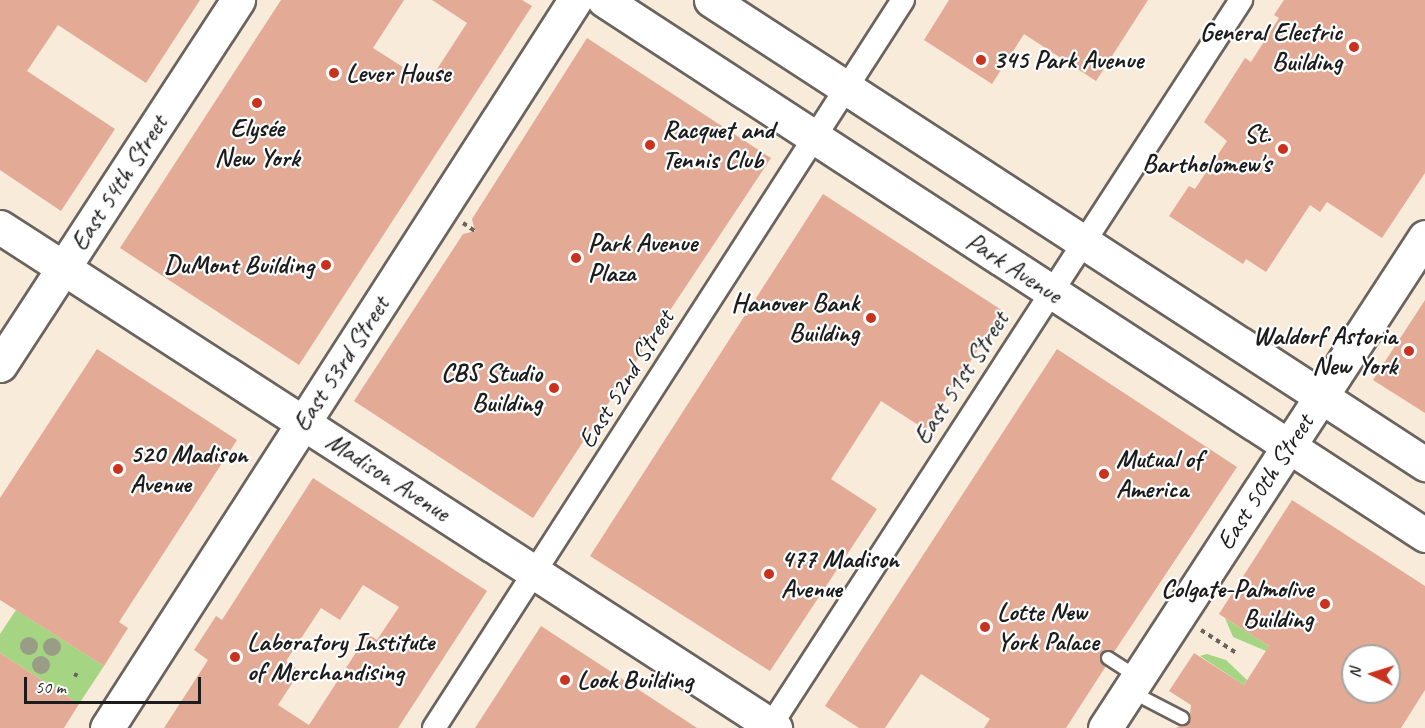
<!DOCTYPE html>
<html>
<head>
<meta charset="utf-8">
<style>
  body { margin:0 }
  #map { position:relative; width:1425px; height:728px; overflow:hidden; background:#f8ebd9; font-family:Caveat,sans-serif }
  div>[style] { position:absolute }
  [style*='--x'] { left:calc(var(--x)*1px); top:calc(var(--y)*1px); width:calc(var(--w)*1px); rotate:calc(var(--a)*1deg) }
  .green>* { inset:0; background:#a5d583 }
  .building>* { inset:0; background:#e3aa95 }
  .path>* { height:4px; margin-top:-2px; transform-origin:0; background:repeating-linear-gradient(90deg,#69645e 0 4.5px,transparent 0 9px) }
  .roads { filter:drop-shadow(2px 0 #69645e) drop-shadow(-2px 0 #69645e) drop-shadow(0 2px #69645e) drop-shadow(0 -2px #69645e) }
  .lane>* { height:12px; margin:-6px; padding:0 6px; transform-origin:6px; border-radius:6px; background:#fff }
  .street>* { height:22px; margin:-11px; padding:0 11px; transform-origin:11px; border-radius:11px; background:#fff }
  .secondary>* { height:33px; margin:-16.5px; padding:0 16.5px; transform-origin:16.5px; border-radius:16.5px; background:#fff }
  .primary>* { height:33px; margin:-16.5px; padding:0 16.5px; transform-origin:16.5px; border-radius:16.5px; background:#fff }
  .trees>* { width:18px; height:18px; margin:-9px; border-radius:50%; background:#999d85 }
  .dots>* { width:16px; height:16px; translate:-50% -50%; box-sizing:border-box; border:3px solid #fff; border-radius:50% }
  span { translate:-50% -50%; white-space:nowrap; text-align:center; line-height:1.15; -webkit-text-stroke:4.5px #fff; paint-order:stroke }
  .poi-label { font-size:26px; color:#1c1c1c; font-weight:700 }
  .right { translate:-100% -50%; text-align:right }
  .left { translate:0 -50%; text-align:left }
  .street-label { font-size:26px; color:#1c1c1c }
  .north { position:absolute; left:1341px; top:644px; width:60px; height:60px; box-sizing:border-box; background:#fff; border:2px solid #a4a4a4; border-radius:50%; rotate:274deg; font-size:16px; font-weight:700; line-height:24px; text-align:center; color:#1c1c1c }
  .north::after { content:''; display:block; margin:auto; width:21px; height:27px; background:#c8321e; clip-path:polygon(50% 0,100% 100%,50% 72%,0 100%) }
  .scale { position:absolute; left:24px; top:677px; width:177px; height:27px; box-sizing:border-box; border:3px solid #1c1c1c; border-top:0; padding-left:8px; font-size:18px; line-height:21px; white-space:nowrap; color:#1c1c1c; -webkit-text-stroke:4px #fff; paint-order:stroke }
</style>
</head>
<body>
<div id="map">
  <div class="green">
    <i style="clip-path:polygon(16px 610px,104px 666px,79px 704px,0 653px,0 634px)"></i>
    <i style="clip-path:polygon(1225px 618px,1269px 646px,1266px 651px,1233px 637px)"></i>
    <i style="clip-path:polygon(1207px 654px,1226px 660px,1247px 680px,1244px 685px,1200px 656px)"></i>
  </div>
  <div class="building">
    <i style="clip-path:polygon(0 0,200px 0,146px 83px,58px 25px,27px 71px,115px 129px,61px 211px,0 170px)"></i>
    <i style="clip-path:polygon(281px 0,404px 0,373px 48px,428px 83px,467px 23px,432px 0,522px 0,532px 6px,299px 365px,120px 248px)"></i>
    <i style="clip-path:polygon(949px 0,1148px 0,1096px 81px,1024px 34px,992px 84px,924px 40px)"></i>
    <i style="clip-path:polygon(1284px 0,1425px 0,1425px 173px,1382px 238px,1327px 202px,1320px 212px,1310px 205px,1266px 272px,1246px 259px,1243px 264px,1169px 216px,1189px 186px,1195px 189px,1227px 141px,1204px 122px,1245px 58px,1251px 62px,1279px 18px,1274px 15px)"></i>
    <i style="clip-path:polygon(587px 38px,771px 158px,653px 336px,639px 338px,642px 352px,533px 518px,354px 401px,463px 234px,475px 231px,472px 219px)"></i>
    <i style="clip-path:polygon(823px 194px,1003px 311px,926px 430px,881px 401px,831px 479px,877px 509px,770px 671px,590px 556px)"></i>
    <i style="clip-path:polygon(1425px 300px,1425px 413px,1373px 380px)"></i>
    <i style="clip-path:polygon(97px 349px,237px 440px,119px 622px,128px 628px,104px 666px,0 600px,0 498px)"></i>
    <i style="clip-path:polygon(1057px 349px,1237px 467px,1114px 652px,1101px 653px,1106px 666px,1066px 728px,984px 728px,990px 719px,921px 674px,885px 728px,859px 728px,825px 706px)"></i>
    <i style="clip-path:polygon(evenodd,313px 478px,487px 591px,398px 728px,164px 728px,208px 660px,194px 650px,216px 616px,222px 620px,313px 478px,363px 585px,399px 607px,377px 640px,368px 634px,309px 725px,278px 705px,300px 671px,286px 661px,321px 608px,340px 620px,363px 585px)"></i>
    <i style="clip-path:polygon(evenodd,1292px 500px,1425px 586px,1425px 690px,1401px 728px,1176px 728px,1189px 722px,1191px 705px,1169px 691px,1194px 653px,1244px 685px,1269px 646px,1219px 614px,1292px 500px,1353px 656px,1389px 656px,1389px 692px,1353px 692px,1353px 656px)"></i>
    <i style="clip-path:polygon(541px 626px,662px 705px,697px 728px,475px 728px)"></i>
    <i style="clip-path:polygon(0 653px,79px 704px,64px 728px,0 728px)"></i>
  </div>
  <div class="path">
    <i style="--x:463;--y:223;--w:14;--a:34"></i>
    <i style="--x:639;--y:338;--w:15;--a:37"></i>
    <i style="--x:1201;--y:630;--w:44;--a:33"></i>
    <i style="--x:74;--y:674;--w:4;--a:27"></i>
  </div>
  <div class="roads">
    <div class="lane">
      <i style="--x:1108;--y:658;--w:35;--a:33"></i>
      <i style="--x:1130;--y:691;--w:59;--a:27.4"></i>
    </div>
    <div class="street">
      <i style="--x:434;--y:728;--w:866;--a:-57.21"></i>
      <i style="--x:769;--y:728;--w:868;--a:-57.04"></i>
    </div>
    <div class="secondary">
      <i style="--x:0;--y:227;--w:923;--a:32.88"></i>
      <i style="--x:0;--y:365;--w:436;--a:-56.9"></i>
      <i style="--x:107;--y:728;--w:865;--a:-57.26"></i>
      <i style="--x:1105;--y:728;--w:586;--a:-56.91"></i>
    </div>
    <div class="primary">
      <i style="--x:604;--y:0;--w:980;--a:33.09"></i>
      <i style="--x:711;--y:0;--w:852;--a:33.02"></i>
    </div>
  </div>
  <div class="trees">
    <i style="left:29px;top:646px"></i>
    <i style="left:52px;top:647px"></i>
    <i style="left:41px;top:665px"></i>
  </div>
  <div class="dots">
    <i style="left:1354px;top:47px;background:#c8321e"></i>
    <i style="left:981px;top:60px;background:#c8321e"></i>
    <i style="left:334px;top:73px;background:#c8321e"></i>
    <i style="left:257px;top:103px;background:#c8321e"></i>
    <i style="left:650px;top:145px;background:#c8321e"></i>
    <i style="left:1283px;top:149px;background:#c8321e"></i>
    <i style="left:576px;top:258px;background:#c8321e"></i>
    <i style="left:326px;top:265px;background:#c8321e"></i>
    <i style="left:871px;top:318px;background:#c8321e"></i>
    <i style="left:1409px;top:351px;background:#c8321e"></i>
    <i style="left:554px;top:388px;background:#c8321e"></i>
    <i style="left:118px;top:469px;background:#c8321e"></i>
    <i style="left:1104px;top:474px;background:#c8321e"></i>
    <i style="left:769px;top:574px;background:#c8321e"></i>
    <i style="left:1325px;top:604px;background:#c8321e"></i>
    <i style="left:985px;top:627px;background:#c8321e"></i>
    <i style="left:235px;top:657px;background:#c8321e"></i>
    <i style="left:565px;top:680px;background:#c8321e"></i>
  </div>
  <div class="poi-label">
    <span class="right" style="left:1342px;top:47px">General Electric<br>Building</span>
    <span class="left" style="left:993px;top:60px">345 Park Avenue</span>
    <span class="left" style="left:346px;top:73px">Lever House</span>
    <span style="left:257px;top:143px">Elysée<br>New York</span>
    <span class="left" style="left:662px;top:145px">Racquet and<br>Tennis Club</span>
    <span class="right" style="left:1271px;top:149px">St.<br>Bartholomew's</span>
    <span class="left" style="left:588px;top:258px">Park Avenue<br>Plaza</span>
    <span class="right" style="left:314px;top:265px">DuMont Building</span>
    <span class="right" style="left:859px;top:318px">Hanover Bank<br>Building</span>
    <span class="right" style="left:1397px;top:351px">Waldorf Astoria<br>New York</span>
    <span class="right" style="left:542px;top:388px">CBS Studio<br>Building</span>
    <span class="left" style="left:130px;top:469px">520 Madison<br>Avenue</span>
    <span class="left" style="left:1116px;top:474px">Mutual of<br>America</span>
    <span class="left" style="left:781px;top:574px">477 Madison<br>Avenue</span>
    <span class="right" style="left:1313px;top:604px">Colgate-Palmolive<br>Building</span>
    <span class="left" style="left:997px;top:627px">Lotte New<br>York Palace</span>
    <span class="left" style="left:247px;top:657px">Laboratory Institute<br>of Merchandising</span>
    <span class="left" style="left:577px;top:680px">Look Building</span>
  </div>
  <div class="street-label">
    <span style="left:119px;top:183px;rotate:-57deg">East 54th Street</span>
    <span style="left:1014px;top:268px;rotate:33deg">Park Avenue</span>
    <span style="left:341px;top:364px;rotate:-57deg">East 53rd Street</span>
    <span style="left:961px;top:378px;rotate:-57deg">East 51st Street</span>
    <span style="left:626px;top:379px;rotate:-58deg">East 52nd Street</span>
    <span style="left:388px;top:477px;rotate:33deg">Madison Avenue</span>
    <span style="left:1265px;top:482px;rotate:-57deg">East 50th Street</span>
  </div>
  <div class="north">N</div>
  <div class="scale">50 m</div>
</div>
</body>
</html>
